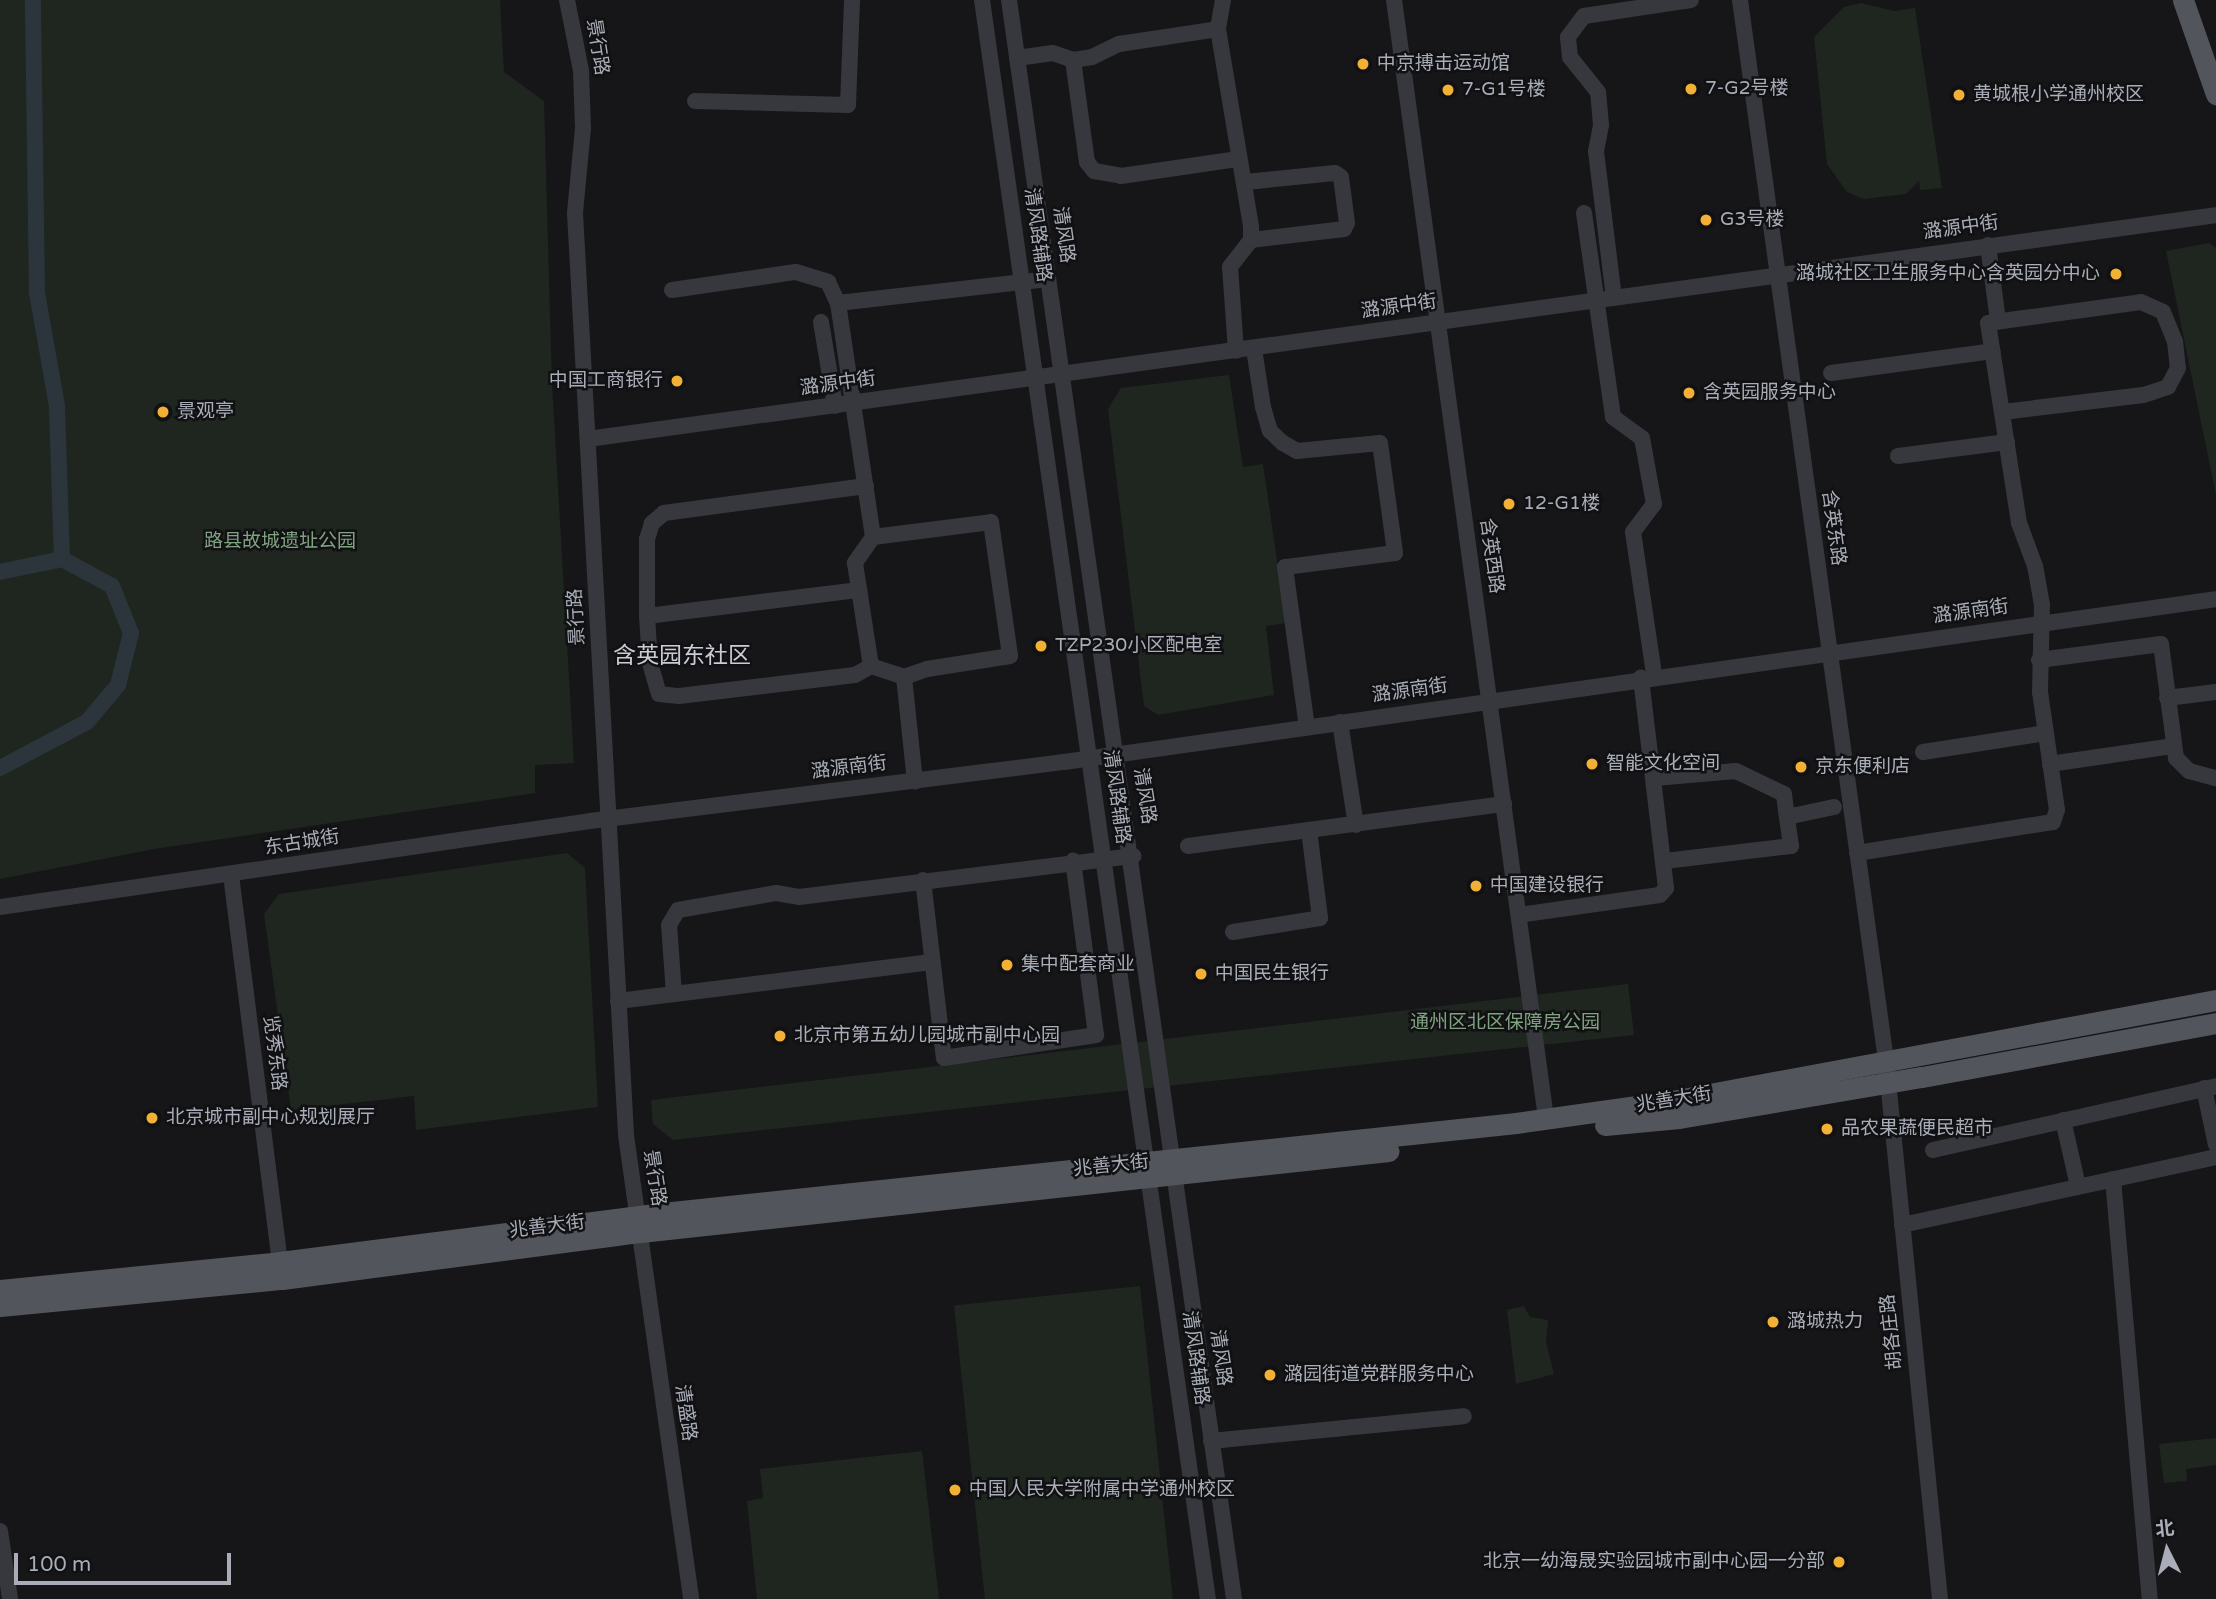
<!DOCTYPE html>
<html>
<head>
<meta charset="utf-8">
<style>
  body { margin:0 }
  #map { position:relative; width:2216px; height:1599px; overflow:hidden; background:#161618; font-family:"Varela Round","Noto Sans SC",sans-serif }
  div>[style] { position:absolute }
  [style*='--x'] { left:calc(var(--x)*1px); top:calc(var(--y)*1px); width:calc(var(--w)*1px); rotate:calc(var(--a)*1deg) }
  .green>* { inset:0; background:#1e261f; transform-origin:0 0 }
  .canal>* { height:16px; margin:-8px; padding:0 8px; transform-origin:8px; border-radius:8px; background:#2c353c }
  .minor>* { height:16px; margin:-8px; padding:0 8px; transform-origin:8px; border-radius:8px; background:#37383d }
  .major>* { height:21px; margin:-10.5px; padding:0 10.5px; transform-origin:10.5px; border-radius:10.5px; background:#53555c }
  .dots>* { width:19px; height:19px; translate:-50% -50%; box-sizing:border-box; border:4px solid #111113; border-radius:50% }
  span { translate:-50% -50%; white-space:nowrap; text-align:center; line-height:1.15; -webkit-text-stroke:5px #111113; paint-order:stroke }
  .street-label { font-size:19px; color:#a8adb8 }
  .poi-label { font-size:19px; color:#a8adb8 }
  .left { translate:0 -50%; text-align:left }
  .right { translate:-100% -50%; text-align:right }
  .park-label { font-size:19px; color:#7fa381 }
  .quarter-label { font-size:23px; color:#c9ccd4 }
  .north { position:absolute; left:2132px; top:1515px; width:70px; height:70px; -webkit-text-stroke:5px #111113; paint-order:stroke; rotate:354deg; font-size:19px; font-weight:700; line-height:28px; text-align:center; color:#a8adb8 }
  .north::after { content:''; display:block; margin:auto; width:24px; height:32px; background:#a8adb8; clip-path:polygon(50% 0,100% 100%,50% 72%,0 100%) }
  .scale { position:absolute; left:14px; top:1553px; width:217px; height:32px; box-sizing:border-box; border:4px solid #a8adb8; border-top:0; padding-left:9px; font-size:21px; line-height:24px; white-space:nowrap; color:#a8adb8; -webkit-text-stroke:5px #111113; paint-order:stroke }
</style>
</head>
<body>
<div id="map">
  <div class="green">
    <i style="clip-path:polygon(0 0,500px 0,504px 72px,544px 101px,552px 384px,574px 763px,535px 765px,535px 793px,154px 849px,0 879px)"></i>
    <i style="clip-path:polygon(1861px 3px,1894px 11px,1915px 8px,1942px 188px,1920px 190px,1919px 181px,1906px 194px,1864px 199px,1847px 192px,1827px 164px,1814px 37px,1844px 7px)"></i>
    <i style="clip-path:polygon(2209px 243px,2216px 248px,2216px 495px,2166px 251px)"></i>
    <i style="clip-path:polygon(1229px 375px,1243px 467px,1263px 464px,1286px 623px,1266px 626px,1274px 695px,1158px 715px,1144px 706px,1108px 409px,1121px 388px)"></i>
    <i style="clip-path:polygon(567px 853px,585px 868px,598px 1107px,416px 1130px,414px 1096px,291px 1110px,264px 914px,279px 894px)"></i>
    <i style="clip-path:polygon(1628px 984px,1634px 1035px,673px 1140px,653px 1124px,651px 1100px)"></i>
    <i style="left:1140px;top:1286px;width:315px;height:187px;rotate:84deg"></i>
    <i style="clip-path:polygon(1524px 1306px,1530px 1317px,1548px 1320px,1546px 1342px,1554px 1374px,1516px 1384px,1507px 1310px)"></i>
    <i style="clip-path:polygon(2216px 1438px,2216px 1465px,2186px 1469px,2187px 1481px,2164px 1483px,2159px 1444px)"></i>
    <i style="clip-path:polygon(922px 1451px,939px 1599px,757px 1599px,747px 1501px,763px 1498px,760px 1469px)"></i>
  </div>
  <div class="canal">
    <i style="--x:0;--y:572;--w:63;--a:-11.8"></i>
    <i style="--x:62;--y:559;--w:153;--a:-91.9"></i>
    <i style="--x:57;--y:406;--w:115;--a:-100"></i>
    <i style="--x:37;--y:293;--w:293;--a:-90.8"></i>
    <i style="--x:0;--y:768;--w:98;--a:-27.9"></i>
    <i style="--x:87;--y:722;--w:48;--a:-50"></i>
    <i style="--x:118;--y:685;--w:54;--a:-76"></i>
    <i style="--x:131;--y:633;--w:51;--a:-112"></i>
    <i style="--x:112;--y:586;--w:57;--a:-151.6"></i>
  </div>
  <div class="minor">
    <i style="--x:567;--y:0;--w:72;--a:78.8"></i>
    <i style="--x:581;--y:71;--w:57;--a:88"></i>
    <i style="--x:583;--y:128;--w:85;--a:95.4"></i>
    <i style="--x:575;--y:213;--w:923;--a:86.83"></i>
    <i style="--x:626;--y:1135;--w:469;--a:82"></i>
    <i style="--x:982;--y:0;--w:1615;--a:81.96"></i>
    <i style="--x:1009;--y:0;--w:1615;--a:81.99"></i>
    <i style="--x:1223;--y:0;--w:29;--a:100"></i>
    <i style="--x:1218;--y:29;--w:200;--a:80.5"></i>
    <i style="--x:1251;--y:226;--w:14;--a:90"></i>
    <i style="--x:1251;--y:240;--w:34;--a:128"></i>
    <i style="--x:1230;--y:267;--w:84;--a:85.9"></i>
    <i style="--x:1394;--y:0;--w:1129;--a:82.26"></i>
    <i style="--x:1740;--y:0;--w:1071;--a:82.16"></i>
    <i style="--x:1886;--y:1061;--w:541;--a:84.27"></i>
    <i style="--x:1017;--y:58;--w:36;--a:-8"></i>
    <i style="--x:1053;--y:53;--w:21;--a:19"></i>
    <i style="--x:1073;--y:60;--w:19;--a:-9"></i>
    <i style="--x:1092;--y:57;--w:30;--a:-26"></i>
    <i style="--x:1119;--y:44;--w:100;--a:-8.6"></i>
    <i style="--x:1073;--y:60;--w:103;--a:82.2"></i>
    <i style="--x:1087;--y:162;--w:11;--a:52"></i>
    <i style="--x:1094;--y:171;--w:27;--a:10"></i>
    <i style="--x:1121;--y:176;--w:117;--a:-8.3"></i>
    <i style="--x:695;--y:101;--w:153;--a:1.5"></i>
    <i style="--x:848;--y:105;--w:105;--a:-87.8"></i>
    <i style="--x:1246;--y:182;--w:89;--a:-5.8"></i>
    <i style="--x:1335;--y:173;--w:7;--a:34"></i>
    <i style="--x:1341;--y:177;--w:46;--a:82.6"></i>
    <i style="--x:1347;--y:223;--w:7;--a:117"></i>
    <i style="--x:1344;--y:229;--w:94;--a:173.3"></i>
    <i style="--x:1584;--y:213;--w:206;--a:81.9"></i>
    <i style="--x:1613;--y:417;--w:36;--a:36"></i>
    <i style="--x:1642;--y:438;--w:67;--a:79.7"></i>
    <i style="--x:1654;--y:504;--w:35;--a:127"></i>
    <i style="--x:1633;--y:532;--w:145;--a:81.6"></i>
    <i style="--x:1988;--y:245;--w:77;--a:82.5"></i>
    <i style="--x:672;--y:290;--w:125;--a:-8.3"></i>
    <i style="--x:796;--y:272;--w:34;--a:17"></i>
    <i style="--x:828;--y:282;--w:23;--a:65"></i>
    <i style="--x:838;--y:303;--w:237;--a:81.5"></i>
    <i style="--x:873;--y:537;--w:32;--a:125"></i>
    <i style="--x:855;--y:563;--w:104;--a:81.2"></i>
    <i style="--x:871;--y:666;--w:35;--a:18"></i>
    <i style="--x:904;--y:677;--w:105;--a:84"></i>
    <i style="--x:1614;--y:298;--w:148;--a:-97"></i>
    <i style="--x:1596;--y:151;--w:26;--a:-79"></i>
    <i style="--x:1601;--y:125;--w:33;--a:-95"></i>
    <i style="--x:1598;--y:92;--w:45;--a:-128.7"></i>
    <i style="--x:1570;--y:57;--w:20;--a:-96"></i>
    <i style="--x:1568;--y:37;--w:26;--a:-53"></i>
    <i style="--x:1584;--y:16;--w:108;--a:-8.5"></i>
    <i style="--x:838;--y:303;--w:211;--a:-6.5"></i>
    <i style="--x:821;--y:322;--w:85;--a:80.5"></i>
    <i style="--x:1254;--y:349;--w:59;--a:81.2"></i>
    <i style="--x:1263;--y:407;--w:25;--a:74"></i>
    <i style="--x:1270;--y:431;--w:18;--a:43"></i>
    <i style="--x:1283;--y:443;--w:16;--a:30"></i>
    <i style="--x:1297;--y:451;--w:83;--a:-5.5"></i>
    <i style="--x:1380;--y:443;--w:111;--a:82.2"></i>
    <i style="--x:1395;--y:553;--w:111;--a:172.7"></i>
    <i style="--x:1285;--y:567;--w:162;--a:82.2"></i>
    <i style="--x:1831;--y:373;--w:163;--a:-7.7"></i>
    <i style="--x:588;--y:439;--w:1643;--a:-7.83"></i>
    <i style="--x:1898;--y:456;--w:110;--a:-7.3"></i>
    <i style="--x:866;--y:486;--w:204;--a:172.4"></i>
    <i style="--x:664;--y:513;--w:16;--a:140"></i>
    <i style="--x:652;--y:523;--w:17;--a:107"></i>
    <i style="--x:647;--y:539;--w:77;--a:90"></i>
    <i style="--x:647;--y:616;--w:47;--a:86.3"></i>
    <i style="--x:650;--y:663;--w:32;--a:74"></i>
    <i style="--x:659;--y:694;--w:20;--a:6"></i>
    <i style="--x:679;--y:696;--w:177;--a:-6.8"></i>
    <i style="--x:855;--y:675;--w:18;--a:-29"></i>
    <i style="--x:873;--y:537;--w:119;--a:-7.2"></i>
    <i style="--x:991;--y:522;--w:135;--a:81.9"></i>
    <i style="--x:1010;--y:656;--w:84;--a:171.1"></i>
    <i style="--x:927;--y:669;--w:24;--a:161"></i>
    <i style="--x:647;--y:616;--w:214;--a:-7"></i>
    <i style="--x:2039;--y:660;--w:123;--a:-7.5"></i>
    <i style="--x:2161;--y:644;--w:115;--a:82.5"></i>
    <i style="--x:2176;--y:758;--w:18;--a:45"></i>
    <i style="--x:2189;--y:771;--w:28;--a:15"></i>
    <i style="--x:2167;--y:698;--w:49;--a:-7"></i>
    <i style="--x:1340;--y:722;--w:104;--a:81.2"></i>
    <i style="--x:1923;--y:752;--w:124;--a:-8.8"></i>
    <i style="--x:2050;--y:764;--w:125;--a:-8.3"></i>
    <i style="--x:1655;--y:778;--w:81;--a:-4.9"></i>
    <i style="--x:1736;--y:771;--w:53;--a:25.6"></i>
    <i style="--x:1784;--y:794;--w:23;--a:83"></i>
    <i style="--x:1787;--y:817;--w:48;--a:-12"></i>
    <i style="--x:1188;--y:846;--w:319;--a:-7.6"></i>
    <i style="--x:1857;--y:853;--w:198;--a:-9"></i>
    <i style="--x:2053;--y:822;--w:13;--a:-72"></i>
    <i style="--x:2057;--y:810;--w:119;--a:-98.2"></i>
    <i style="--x:2040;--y:692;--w:87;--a:-88.7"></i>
    <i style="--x:2042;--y:605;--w:40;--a:-100"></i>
    <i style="--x:2035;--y:566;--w:46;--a:-110.4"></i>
    <i style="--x:2019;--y:523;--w:202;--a:-98.8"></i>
    <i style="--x:1988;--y:323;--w:154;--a:-7.8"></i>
    <i style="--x:2141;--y:302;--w:24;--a:24"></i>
    <i style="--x:2163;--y:312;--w:31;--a:68"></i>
    <i style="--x:2175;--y:341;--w:27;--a:84"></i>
    <i style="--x:2178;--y:368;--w:21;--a:118"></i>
    <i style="--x:2168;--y:387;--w:26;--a:162"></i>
    <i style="--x:2143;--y:395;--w:141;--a:173.1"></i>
    <i style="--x:1665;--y:861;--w:127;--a:-6.8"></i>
    <i style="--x:1791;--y:846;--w:29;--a:-98"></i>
    <i style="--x:231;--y:875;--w:399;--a:82.8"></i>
    <i style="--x:923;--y:880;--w:179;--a:83.3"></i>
    <i style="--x:944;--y:1058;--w:154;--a:-8.6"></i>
    <i style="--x:1096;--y:1035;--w:176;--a:-97.5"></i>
    <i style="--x:0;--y:907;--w:596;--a:-8.29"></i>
    <i style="--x:590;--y:821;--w:478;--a:-7.1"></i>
    <i style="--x:1064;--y:762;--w:1163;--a:-8.05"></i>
    <i style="--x:1519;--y:915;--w:142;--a:-8.1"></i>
    <i style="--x:1660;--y:895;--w:9;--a:-49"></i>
    <i style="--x:1666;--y:888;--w:212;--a:-96.8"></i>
    <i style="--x:1233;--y:932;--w:88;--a:-9.1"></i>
    <i style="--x:1320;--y:918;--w:89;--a:-97.1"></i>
    <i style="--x:674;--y:994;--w:69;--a:-94.1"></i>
    <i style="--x:669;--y:925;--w:17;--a:-59"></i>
    <i style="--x:678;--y:910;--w:99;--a:-9.8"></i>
    <i style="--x:776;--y:893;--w:23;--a:10"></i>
    <i style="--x:799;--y:897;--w:337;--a:-7"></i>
    <i style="--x:618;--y:1001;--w:316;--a:-7.1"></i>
    <i style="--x:2204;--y:1088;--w:58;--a:78.1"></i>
    <i style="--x:2063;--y:1120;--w:68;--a:77.2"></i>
    <i style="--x:1933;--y:1150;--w:290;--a:-12.7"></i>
    <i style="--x:2113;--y:1179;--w:422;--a:85"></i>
    <i style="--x:1902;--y:1225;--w:321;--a:-12.2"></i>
    <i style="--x:1211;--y:1441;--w:254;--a:-5.6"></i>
    <i style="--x:0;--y:1531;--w:69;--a:81.6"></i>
  </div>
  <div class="major">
    <i style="--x:2183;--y:0;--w:100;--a:70.7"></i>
    <i style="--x:1605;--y:1125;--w:74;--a:-5.4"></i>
    <i style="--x:1679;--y:1118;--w:246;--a:-9.6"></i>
    <i style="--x:1922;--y:1077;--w:299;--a:-10.4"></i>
    <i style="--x:0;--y:1290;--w:281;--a:-5.7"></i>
    <i style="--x:280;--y:1262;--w:376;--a:-7.3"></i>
    <i style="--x:653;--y:1214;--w:868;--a:-6.02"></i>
    <i style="--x:1516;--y:1123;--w:158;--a:-8"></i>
    <i style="--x:1672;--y:1101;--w:553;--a:-10.52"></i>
    <i style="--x:0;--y:1306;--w:283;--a:-5.5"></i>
    <i style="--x:282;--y:1279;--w:343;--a:-7.5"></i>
    <i style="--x:622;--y:1234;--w:771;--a:-6.18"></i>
  </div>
  <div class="dots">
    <i style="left:1363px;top:64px;background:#f2b134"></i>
    <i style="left:1691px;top:89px;background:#f2b134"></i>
    <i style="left:1448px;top:90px;background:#f2b134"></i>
    <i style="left:1959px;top:95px;background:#f2b134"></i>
    <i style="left:1706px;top:220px;background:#f2b134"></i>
    <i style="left:2116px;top:274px;background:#f2b134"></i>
    <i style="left:677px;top:381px;background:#f2b134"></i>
    <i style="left:1689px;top:393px;background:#f2b134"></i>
    <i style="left:163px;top:412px;background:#f2b134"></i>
    <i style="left:1509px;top:504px;background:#f2b134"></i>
    <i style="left:1041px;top:646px;background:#f2b134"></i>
    <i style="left:1592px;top:764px;background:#f2b134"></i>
    <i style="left:1801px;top:767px;background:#f2b134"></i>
    <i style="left:1476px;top:886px;background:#f2b134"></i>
    <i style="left:1007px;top:965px;background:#f2b134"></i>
    <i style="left:1201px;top:974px;background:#f2b134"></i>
    <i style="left:780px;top:1036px;background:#f2b134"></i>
    <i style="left:152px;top:1118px;background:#f2b134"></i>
    <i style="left:1827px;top:1129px;background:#f2b134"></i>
    <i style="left:1773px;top:1322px;background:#f2b134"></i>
    <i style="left:1270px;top:1375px;background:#f2b134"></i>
    <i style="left:955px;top:1490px;background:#f2b134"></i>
    <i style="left:1839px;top:1562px;background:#f2b134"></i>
  </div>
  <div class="street-label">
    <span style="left:597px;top:47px;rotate:81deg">景行路</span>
    <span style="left:1961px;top:228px;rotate:-8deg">潞源中街</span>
    <span style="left:1037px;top:235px;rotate:82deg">清风路辅路</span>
    <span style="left:1063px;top:235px;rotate:82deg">清风路</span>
    <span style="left:1399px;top:307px;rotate:-8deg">潞源中街</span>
    <span style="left:838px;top:384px;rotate:-8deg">潞源中街</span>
    <span style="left:1833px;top:528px;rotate:82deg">含英东路</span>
    <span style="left:1491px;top:556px;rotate:82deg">含英西路</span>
    <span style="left:1971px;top:612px;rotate:-8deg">潞源南街</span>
    <span style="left:577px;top:617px;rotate:-93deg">景行路</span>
    <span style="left:1410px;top:691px;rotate:-8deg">潞源南街</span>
    <span style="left:849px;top:768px;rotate:-7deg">潞源南街</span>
    <span style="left:1144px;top:796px;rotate:81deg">清风路</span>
    <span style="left:1116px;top:797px;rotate:82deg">清风路辅路</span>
    <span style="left:302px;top:843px;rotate:-9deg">东古城街</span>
    <span style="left:274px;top:1053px;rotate:83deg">览秀东路</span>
    <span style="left:1674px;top:1100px;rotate:-9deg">兆善大街</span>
    <span style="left:1111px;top:1166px;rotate:-6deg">兆善大街</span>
    <span style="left:654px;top:1178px;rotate:81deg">景行路</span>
    <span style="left:547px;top:1227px;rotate:-7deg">兆善大街</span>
    <span style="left:1892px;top:1332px;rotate:-96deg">胡各庄路</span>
    <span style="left:1195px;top:1358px;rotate:82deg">清风路辅路</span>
    <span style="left:1220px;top:1358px;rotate:82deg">清风路</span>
    <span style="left:685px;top:1413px;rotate:82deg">清盛路</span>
  </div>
  <div class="poi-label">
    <span class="left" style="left:1377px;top:64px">中京搏击运动馆</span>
    <span class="left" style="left:1705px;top:89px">7-G2号楼</span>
    <span class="left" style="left:1462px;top:90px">7-G1号楼</span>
    <span class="left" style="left:1973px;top:95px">黄城根小学通州校区</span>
    <span class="left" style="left:1720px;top:220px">G3号楼</span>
    <span class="right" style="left:2100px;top:274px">潞城社区卫生服务中心含英园分中心</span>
    <span class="right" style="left:663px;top:381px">中国工商银行</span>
    <span class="left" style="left:1703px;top:393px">含英园服务中心</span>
    <span class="left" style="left:177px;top:412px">景观亭</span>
    <span class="left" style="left:1523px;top:504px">12-G1楼</span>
    <span class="left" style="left:1055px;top:646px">TZP230小区配电室</span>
    <span class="left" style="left:1606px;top:764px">智能文化空间</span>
    <span class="left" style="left:1815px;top:767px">京东便利店</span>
    <span class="left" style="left:1490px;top:886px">中国建设银行</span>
    <span class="left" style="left:1021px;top:965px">集中配套商业</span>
    <span class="left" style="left:1215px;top:974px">中国民生银行</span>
    <span class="left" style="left:794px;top:1036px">北京市第五幼儿园城市副中心园</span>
    <span class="left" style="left:166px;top:1118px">北京城市副中心规划展厅</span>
    <span class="left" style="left:1841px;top:1129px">品农果蔬便民超市</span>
    <span class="left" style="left:1787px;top:1322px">潞城热力</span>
    <span class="left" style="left:1284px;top:1375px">潞园街道党群服务中心</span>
    <span class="left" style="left:969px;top:1490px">中国人民大学附属中学通州校区</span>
    <span class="right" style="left:1825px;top:1562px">北京一幼海晟实验园城市副中心园一分部</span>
  </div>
  <div class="park-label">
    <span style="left:280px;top:542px">路县故城遗址公园</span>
    <span style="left:1505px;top:1023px">通州区北区保障房公园</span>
  </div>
  <div class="quarter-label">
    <span style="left:682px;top:656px">含英园东社区</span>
  </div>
  <div class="north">北</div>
  <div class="scale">100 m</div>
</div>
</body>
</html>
